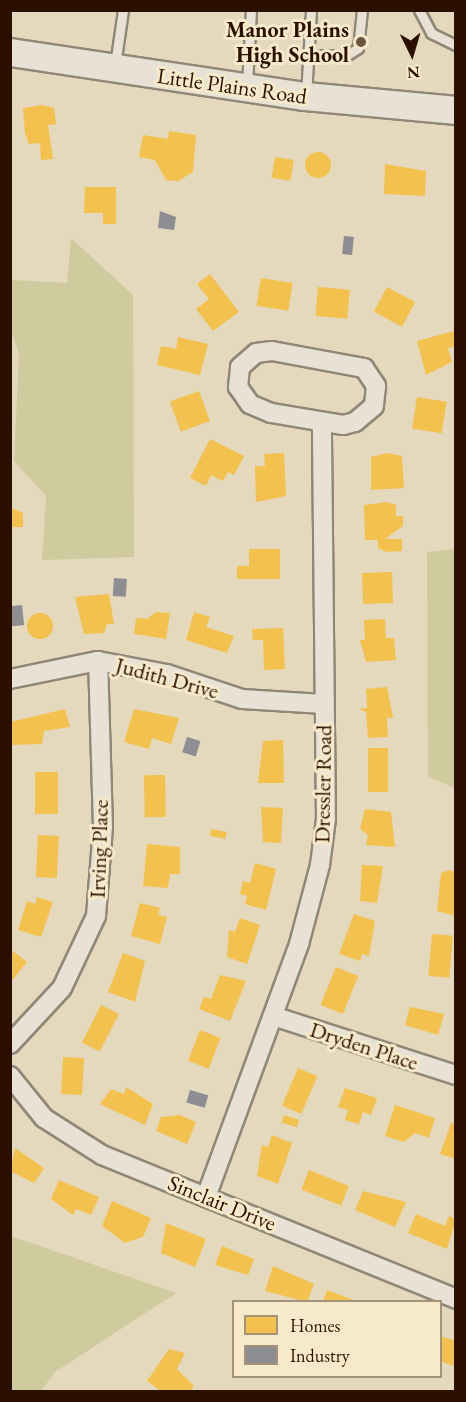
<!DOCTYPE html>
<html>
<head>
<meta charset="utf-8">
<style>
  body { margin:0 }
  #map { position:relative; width:466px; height:1402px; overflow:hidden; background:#e4d8bd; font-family:"EB Garamond",serif }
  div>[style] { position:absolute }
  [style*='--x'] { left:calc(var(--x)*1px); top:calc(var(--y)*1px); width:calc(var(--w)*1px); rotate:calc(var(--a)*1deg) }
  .green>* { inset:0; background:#d0cb9f }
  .homes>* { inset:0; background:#f2c14e; transform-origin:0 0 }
  .round { border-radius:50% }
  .industry>* { inset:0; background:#8d8d92; transform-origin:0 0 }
  .roads { filter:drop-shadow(2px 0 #918776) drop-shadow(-2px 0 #918776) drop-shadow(0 2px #918776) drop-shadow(0 -2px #918776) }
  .lane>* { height:9px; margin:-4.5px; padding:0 4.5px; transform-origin:4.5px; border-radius:4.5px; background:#e7e2d5 }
  .street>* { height:18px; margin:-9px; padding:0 9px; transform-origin:9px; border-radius:9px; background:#e7e2d5 }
  .secondary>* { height:27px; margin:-13.5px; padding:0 13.5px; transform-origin:13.5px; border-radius:13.5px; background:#e7e2d5 }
  .dots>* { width:16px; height:16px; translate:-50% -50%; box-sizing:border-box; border:3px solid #f7eaca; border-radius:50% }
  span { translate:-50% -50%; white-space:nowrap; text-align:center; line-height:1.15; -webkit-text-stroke:6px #f7eaca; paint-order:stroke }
  .poi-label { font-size:22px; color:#2b1000; font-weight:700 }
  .right { translate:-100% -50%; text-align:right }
  .street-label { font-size:22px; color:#2b1000 }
  .frame { position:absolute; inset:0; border:12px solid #2b1000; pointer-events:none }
  .legend { position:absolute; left:232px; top:1300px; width:210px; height:78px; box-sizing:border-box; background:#f7eaca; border:2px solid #a59379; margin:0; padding:8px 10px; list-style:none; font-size:18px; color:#2b1000 }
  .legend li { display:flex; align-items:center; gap:12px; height:30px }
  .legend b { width:30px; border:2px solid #a59379 }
  .north { position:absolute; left:382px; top:24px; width:60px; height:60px; -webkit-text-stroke:4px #f7eaca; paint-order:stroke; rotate:175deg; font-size:16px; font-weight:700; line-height:24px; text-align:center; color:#2b1000 }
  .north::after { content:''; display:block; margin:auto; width:21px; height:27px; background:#2b1000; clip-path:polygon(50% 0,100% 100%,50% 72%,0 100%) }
</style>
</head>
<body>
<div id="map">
  <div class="green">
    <i style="clip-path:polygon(71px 238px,133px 295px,134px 557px,42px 560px,46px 496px,14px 461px,19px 354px,11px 330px,11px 280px,67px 283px)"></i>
    <i style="clip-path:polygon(455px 549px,456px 549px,455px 788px,428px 777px,427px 552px)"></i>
    <i style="clip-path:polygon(11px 1236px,176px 1293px,55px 1372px,41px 1391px,11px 1391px)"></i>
  </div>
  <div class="homes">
    <i style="clip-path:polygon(42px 105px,54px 108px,56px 124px,48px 125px,53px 159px,41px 160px,40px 143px,29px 144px,25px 133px,23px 108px)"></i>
    <i style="clip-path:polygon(169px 131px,196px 135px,193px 172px,178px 181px,166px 180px,155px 160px,139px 157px,143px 135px,168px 139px)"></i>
    <i class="round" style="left:305px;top:152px;width:26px;height:26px"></i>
    <i style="left:275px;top:157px;width:19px;height:21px;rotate:9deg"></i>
    <i style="clip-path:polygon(385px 164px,426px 171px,425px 196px,384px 194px)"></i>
    <i style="clip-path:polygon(85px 187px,116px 187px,116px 224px,103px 224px,103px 213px,84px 213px)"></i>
    <i style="clip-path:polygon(210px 274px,239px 312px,213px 331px,196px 309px,209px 299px,197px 284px)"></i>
    <i style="left:261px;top:278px;width:32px;height:28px;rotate:9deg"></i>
    <i style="left:318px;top:287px;width:32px;height:29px;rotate:5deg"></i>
    <i style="left:387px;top:287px;width:32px;height:28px;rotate:28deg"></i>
    <i style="clip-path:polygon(454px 331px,456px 346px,448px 348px,452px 362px,426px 375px,417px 341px)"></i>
    <i style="clip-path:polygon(178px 337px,208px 344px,200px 375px,157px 365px,161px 346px,176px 349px)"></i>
    <i style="left:199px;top:391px;width:32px;height:31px;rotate:70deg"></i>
    <i style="left:417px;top:397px;width:30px;height:32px;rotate:9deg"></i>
    <i style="clip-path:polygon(210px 439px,244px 456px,234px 475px,228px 472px,223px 481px,211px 475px,206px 486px,190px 478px)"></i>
    <i style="clip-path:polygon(284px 453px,286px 496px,256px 502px,255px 466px,265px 466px,264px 454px)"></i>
    <i style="clip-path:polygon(387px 453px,402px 456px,404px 488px,371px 490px,371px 457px)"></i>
    <i style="clip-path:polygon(387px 502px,396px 505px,396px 516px,403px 516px,403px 526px,385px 539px,402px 539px,402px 551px,387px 552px,378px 548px,378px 540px,365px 540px,364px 505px)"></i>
    <i style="clip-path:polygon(10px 507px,23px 513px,23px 527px,13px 527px,13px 533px)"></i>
    <i style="clip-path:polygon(249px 549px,280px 549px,280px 579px,237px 579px,237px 566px,249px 566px)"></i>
    <i style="left:392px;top:572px;width:31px;height:30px;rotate:88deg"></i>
    <i style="clip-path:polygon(109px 594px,114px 624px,107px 624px,104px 633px,84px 634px,75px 597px)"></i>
    <i style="clip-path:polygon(156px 612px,170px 613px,166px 639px,134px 634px,136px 618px,147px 619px)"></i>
    <i style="clip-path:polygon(194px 612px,210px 617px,206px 627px,234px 636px,227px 653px,186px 640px)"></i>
    <i class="round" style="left:27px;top:613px;width:26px;height:26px"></i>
    <i style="clip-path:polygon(385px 619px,386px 638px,394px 638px,396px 660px,366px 662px,360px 640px,365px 640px,364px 620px)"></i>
    <i style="clip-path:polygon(283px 628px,285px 669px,264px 670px,263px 640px,253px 640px,252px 629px)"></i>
    <i style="clip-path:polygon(387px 687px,393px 718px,387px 718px,388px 737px,368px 738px,366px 712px,359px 709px,367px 708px,366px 689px)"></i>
    <i style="clip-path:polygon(65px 709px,70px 727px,44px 731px,42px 744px,10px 745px,10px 722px)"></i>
    <i style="clip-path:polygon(134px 709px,179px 718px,171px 744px,152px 738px,149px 749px,124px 742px)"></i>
    <i style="clip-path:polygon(283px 740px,284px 783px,258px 783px,263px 741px)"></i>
    <i style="left:368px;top:748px;width:20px;height:44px"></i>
    <i style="left:58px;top:772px;width:42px;height:23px;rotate:90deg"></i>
    <i style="left:165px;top:775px;width:42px;height:21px;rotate:89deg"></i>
    <i style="clip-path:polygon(261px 807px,283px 808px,281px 843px,263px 842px)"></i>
    <i style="clip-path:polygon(365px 809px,391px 812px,395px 847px,366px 845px,368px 835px,360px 829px)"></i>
    <i style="left:211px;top:829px;width:16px;height:7px;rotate:11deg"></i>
    <i style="left:38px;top:835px;width:21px;height:42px;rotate:3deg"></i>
    <i style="clip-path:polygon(147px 844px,180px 847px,180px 874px,170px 874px,168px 888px,143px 886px)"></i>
    <i style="clip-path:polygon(255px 863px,276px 869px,266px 910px,245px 904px,247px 896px,240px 894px,243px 881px,250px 883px)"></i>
    <i style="clip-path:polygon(362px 865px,383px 866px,377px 903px,360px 901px)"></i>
    <i style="clip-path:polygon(449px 870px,456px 872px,456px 916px,437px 911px,441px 873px)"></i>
    <i style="clip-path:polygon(37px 897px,53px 902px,41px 937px,18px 930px,27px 901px,35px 904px)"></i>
    <i style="clip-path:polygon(140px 903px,160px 908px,158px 915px,167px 917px,160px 944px,131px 936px)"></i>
    <i style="clip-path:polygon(354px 914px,375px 921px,369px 956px,362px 954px,360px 961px,339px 954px)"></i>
    <i style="clip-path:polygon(240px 918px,260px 925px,247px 964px,227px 957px,229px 930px,235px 932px)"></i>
    <i style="left:432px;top:934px;width:21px;height:42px;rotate:5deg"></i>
    <i style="clip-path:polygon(10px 949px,27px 962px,10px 983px)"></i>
    <i style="clip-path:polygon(123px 953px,145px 961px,135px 1002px,108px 992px)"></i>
    <i style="left:336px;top:967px;width:24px;height:41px;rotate:22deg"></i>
    <i style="clip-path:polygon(220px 975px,246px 981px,230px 1021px,199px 1009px,204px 997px,211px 999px)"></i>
    <i style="left:101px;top:1005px;width:20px;height:42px;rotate:27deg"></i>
    <i style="clip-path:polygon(410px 1007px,444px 1014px,438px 1035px,405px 1025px)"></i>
    <i style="left:200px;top:1030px;width:22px;height:33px;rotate:21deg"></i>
    <i style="left:63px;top:1057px;width:21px;height:37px;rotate:3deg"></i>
    <i style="left:298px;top:1068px;width:21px;height:41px;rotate:23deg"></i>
    <i style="clip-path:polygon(126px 1087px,153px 1104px,145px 1125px,100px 1104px,111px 1089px,124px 1094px)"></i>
    <i style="clip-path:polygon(345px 1088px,377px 1098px,371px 1115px,363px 1112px,359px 1124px,345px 1120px,348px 1110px,338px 1107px)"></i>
    <i style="clip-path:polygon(395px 1105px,435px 1118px,429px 1138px,415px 1133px,404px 1142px,385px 1136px)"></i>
    <i style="clip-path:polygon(180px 1115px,196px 1122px,187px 1144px,156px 1131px,161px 1117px)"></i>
    <i style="left:284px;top:1115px;width:16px;height:8px;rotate:18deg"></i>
    <i style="clip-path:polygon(451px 1123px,456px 1124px,456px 1159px,440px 1154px)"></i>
    <i style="clip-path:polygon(272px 1135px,292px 1143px,278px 1184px,257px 1176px,262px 1145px,268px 1147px)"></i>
    <i style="clip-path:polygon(15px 1148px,44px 1168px,34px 1183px,10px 1171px)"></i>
    <i style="left:309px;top:1170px;width:43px;height:21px;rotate:22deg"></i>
    <i style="clip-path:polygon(59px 1180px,99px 1197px,91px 1215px,76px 1209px,73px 1215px,51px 1199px)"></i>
    <i style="clip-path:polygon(363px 1191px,406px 1202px,395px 1227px,355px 1210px)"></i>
    <i style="clip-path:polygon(112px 1201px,151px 1218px,143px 1237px,125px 1243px,102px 1226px)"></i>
    <i style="clip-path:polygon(416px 1214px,445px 1226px,449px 1216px,456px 1219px,447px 1249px,408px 1233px)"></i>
    <i style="clip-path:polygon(166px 1223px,206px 1239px,195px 1267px,161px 1253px)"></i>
    <i style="clip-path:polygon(222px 1246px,254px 1259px,248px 1275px,215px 1265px)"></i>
    <i style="clip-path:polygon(273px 1266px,314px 1284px,307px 1302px,265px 1291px)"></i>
    <i style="clip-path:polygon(327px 1290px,356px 1301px,356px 1302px,323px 1302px)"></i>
    <i style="clip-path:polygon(440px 1336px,456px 1341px,453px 1366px,440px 1361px)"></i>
    <i style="clip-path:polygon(169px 1349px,185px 1353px,177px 1369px,194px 1386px,190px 1392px,162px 1392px,147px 1381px)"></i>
  </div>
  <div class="industry">
    <i style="clip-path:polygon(160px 211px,176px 217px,174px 230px,158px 228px)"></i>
    <i style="left:344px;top:236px;width:10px;height:18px;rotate:6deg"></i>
    <i style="left:114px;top:578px;width:13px;height:18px;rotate:4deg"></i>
    <i style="left:22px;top:605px;width:20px;height:12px;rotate:84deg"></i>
    <i style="left:187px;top:737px;width:14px;height:16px;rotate:17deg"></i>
    <i style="left:190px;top:1090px;width:19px;height:13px;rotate:16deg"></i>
  </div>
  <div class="roads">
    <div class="lane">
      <i style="--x:419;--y:10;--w:26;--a:62"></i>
      <i style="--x:431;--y:33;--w:28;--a:26"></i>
      <i style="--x:308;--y:55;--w:39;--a:0"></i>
      <i style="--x:347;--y:55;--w:13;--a:-32"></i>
      <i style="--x:358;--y:48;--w:38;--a:-84"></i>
      <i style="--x:115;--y:65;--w:56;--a:-81.7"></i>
      <i style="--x:247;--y:86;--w:76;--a:-87"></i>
      <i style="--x:306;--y:95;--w:85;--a:-86.6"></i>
    </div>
    <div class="street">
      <i style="--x:272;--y:351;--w:94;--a:10.5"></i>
      <i style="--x:364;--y:368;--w:22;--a:56"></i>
      <i style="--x:376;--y:386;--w:20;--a:96"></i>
      <i style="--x:374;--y:406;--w:25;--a:140"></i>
      <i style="--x:355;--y:422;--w:12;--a:166"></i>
      <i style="--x:343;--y:425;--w:73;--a:-170.5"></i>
      <i style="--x:271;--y:413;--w:23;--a:-157"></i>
      <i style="--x:250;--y:404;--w:21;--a:-125"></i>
      <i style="--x:238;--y:387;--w:20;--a:-84"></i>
      <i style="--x:240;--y:367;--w:21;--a:-41"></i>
      <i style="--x:256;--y:353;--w:16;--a:-7"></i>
      <i style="--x:10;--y:679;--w:90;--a:-11.6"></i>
      <i style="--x:98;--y:661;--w:70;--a:10.7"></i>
      <i style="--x:167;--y:674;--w:79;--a:18.4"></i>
      <i style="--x:242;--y:699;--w:82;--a:3.5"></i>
      <i style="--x:273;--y:1016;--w:192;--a:17.9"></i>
      <i style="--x:10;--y:1044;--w:76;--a:-47.1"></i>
      <i style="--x:62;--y:988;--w:80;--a:-64.7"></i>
      <i style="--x:96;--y:916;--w:89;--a:-85.5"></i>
      <i style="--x:103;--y:827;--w:166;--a:-91.7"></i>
      <i style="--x:10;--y:1076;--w:54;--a:51"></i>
      <i style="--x:44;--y:1118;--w:69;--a:32.5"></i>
      <i style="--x:102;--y:1155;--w:382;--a:22.1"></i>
      <i style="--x:206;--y:1197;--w:270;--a:-69.8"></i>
      <i style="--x:299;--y:944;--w:82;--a:-75.1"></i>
      <i style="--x:320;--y:865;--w:46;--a:-82.6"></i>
      <i style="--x:326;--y:819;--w:395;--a:-90.6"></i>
    </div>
    <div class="secondary">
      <i style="--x:10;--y:52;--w:298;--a:8.5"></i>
      <i style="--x:305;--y:96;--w:152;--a:5.3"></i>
    </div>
  </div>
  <div class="dots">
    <i style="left:361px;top:42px;background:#6c5642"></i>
  </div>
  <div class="poi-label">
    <span class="right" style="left:349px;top:42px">Manor Plains<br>High School</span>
  </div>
  <div class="street-label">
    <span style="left:232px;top:86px;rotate:8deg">Little Plains Road</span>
    <span style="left:167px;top:678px;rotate:15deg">Judith Drive</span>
    <span style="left:323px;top:784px;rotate:-89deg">Dressler Road</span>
    <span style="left:99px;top:849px;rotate:-88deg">Irving Place</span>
    <span style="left:364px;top:1046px;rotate:18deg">Dryden Place</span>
    <span style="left:222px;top:1203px;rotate:22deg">Sinclair Drive</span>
  </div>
  <div class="frame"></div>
  <ul class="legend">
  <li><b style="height:16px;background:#f2c14e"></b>Homes</li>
  <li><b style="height:16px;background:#8d8d92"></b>Industry</li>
  </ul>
  <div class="north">N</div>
</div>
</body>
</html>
